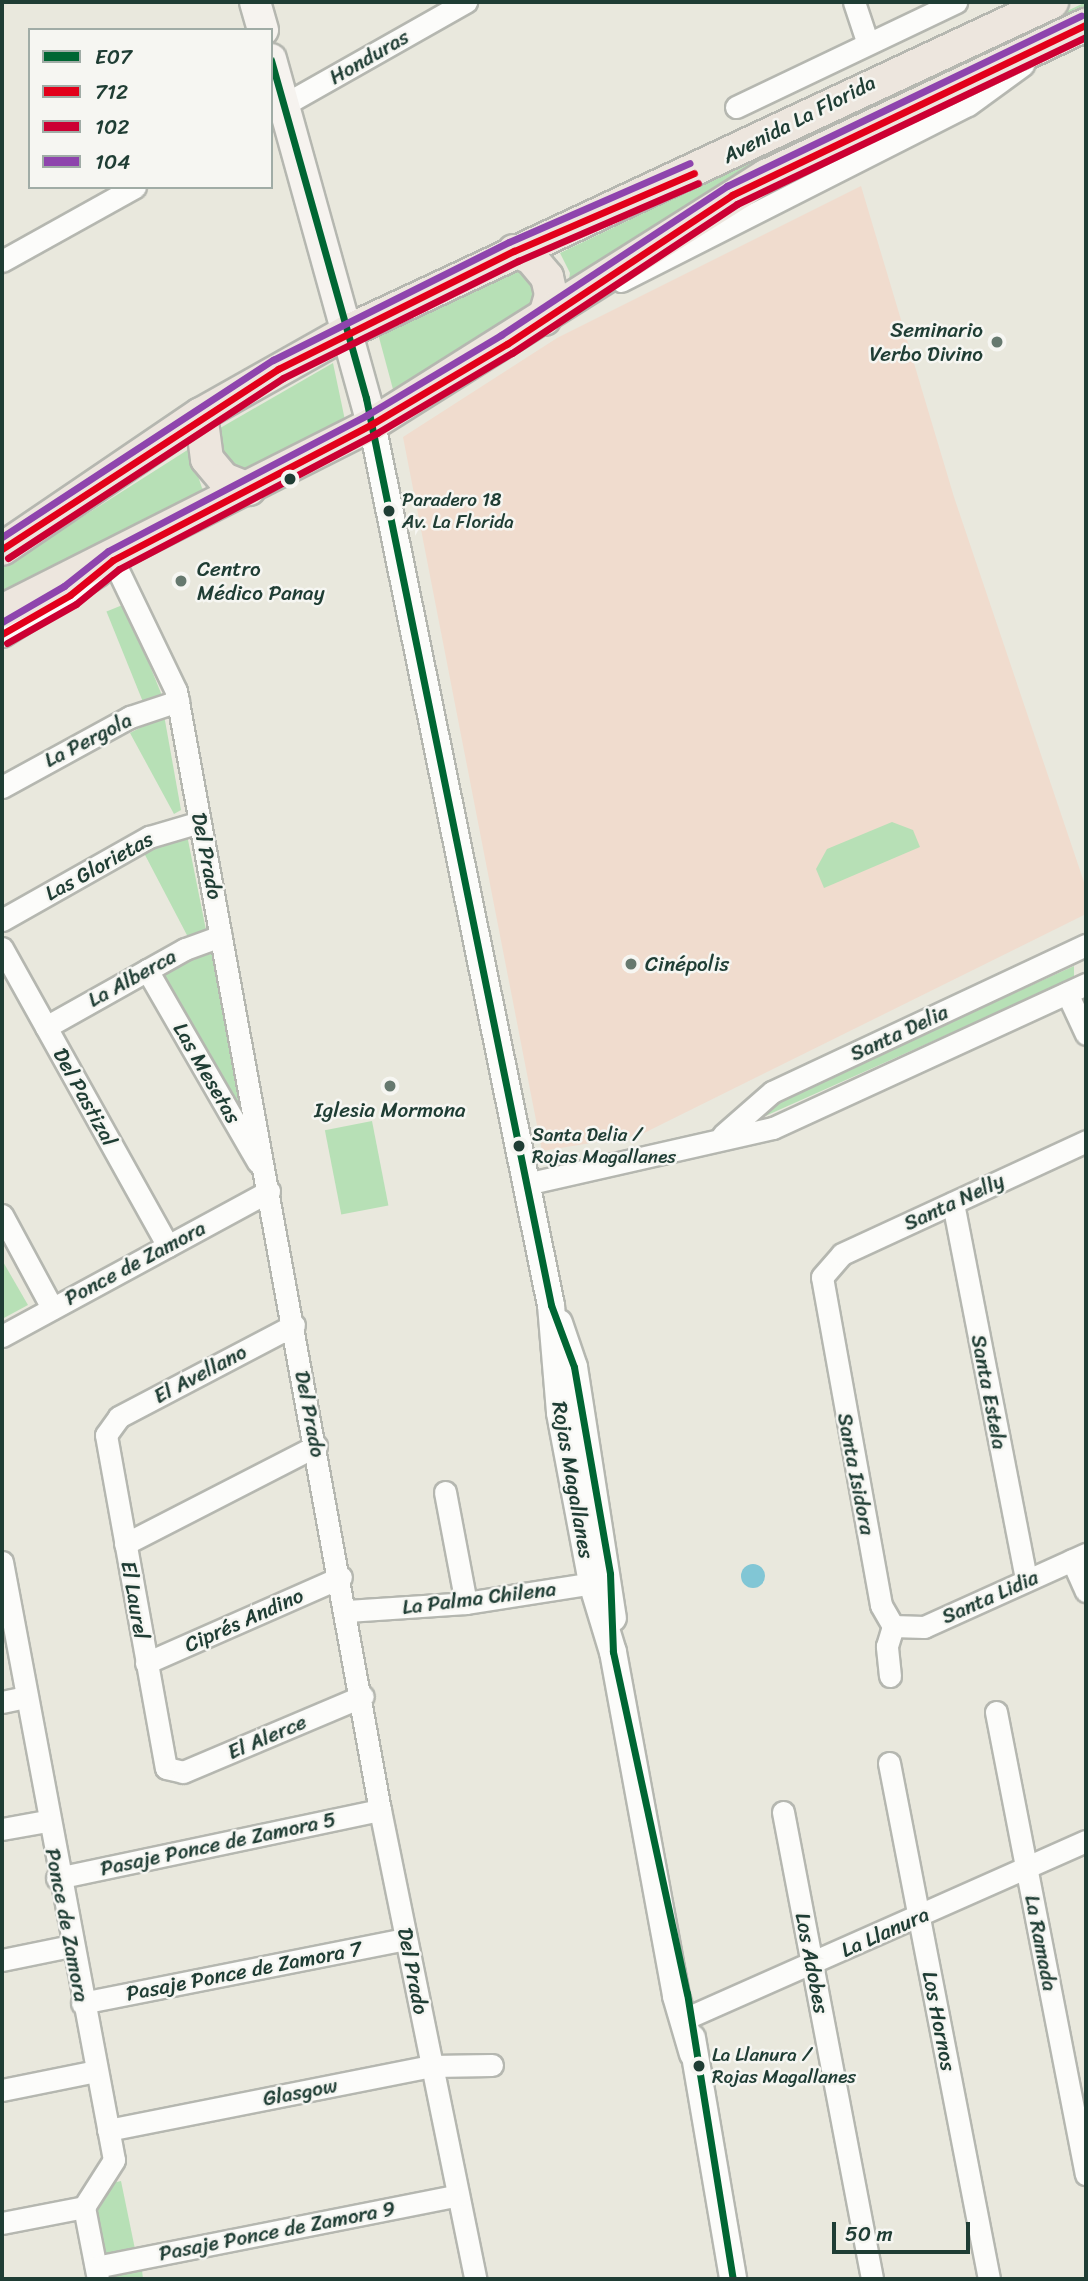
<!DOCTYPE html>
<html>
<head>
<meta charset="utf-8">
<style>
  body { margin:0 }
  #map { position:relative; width:1088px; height:2281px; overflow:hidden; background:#e9e8dd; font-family:Sriracha,sans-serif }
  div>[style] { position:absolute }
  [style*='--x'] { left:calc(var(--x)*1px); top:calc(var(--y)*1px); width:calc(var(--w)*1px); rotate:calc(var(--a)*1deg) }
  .built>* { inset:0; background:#f0dcce }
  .green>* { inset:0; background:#b7e0b6; transform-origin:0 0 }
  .water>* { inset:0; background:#81c6d5 }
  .round { border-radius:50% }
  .roads { filter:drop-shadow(2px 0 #b5b7b0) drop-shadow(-2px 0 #b5b7b0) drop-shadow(0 2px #b5b7b0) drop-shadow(0 -2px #b5b7b0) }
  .minor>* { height:21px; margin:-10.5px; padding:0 10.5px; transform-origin:10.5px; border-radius:10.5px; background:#fcfcfa }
  .tertiary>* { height:26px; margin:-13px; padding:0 13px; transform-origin:13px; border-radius:13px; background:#fcfcfa }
  .secondary>* { height:30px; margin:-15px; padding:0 15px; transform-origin:15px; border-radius:15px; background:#f6f3ef }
  .primary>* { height:32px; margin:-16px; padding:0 16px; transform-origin:16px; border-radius:16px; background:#ede6de }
  .bus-1>* { height:7px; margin:-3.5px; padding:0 3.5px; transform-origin:3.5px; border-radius:3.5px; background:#063 }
  .bus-2>* { height:7px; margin:-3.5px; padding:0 3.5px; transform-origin:3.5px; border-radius:3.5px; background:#e2001a }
  .bus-3>* { height:7px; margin:-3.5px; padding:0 3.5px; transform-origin:3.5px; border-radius:3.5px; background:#c03 }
  .bus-4>* { height:7px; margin:-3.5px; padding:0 3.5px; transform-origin:3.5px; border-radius:3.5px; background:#8e44ad }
  .dots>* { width:19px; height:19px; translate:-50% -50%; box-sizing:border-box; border:4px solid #f6f6f2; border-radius:50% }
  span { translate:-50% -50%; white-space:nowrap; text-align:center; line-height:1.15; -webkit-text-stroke:5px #f6f6f2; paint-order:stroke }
  .bus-label { font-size:19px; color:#1f3d34 }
  .left { translate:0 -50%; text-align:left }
  .street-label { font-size:21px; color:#1f3d34 }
  .poi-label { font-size:21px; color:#1f3d34 }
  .right { translate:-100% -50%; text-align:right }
  .frame { position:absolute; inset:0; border:4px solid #1f3d34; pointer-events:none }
  .legend { position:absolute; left:28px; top:28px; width:245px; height:161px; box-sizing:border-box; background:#f6f6f2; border:2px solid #a0aca6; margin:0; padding:9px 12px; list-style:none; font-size:21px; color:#1f3d34 }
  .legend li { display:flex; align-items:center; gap:14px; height:35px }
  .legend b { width:35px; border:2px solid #a0aca6 }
  .scale { position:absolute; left:832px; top:2222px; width:138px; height:32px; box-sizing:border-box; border:4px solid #1f3d34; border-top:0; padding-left:9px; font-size:21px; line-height:24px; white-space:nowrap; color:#1f3d34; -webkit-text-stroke:5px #f6f6f2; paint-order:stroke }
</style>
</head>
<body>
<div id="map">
  <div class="built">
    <i style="clip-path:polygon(861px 186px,954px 497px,1086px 888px,1086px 914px,640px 1135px,542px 1151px,403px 437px,557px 338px)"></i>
  </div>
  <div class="green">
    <i style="clip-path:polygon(1086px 2px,1086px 17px,567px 292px,570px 273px,560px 253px)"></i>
    <i style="clip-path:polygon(512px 266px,533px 270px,538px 310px,394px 393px,377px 330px)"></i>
    <i style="clip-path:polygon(333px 363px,346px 425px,243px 481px,224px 469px,215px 431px)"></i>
    <i style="clip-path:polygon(189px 449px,202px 488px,215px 499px,2px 597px,2px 568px)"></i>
    <i style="left:125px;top:604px;width:100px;height:20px;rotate:68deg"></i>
    <i style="clip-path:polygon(164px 715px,181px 810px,174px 814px,130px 733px)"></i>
    <i style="clip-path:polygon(892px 822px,913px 830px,920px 847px,824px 888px,816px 869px,827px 849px)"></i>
    <i style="clip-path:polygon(186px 830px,206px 930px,189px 939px,144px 853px)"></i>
    <i style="clip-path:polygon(213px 951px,248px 1138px,162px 974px)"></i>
    <i style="clip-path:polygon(1074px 966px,1074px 978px,754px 1121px,753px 1111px)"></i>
    <i style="left:372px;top:1121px;width:86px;height:48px;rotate:79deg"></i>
    <i style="clip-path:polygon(2px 1260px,28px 1305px,2px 1319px)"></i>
    <i style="clip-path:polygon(121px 2181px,136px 2254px,101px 2259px,93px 2213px,112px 2183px)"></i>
    <i style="clip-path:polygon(142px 2270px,143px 2279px,108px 2279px,107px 2276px)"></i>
  </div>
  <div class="water">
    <i class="round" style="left:741px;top:1564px;width:24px;height:24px"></i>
  </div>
  <div class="roads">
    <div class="minor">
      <i style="--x:854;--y:2;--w:41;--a:71.6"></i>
      <i style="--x:736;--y:107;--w:244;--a:-25.5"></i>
      <i style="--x:273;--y:111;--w:222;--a:-29.5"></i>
      <i style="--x:2;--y:261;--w:152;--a:-29.1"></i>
      <i style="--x:621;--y:281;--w:389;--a:-26.9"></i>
      <i style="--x:968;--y:105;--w:68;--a:-36"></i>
      <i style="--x:113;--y:560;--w:145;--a:64.3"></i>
      <i style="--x:176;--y:691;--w:1137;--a:79.67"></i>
      <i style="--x:380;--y:1810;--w:479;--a:78.5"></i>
      <i style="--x:2;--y:787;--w:146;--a:-28.7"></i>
      <i style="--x:130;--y:717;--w:51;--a:-18.4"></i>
      <i style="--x:2;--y:920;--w:169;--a:-29.5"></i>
      <i style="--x:149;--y:837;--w:53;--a:-16.4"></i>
      <i style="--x:2;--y:948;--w:341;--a:60.9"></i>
      <i style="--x:147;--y:970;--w:222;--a:60"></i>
      <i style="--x:1067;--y:993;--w:45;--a:65.1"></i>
      <i style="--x:46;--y:1027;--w:159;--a:-29.3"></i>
      <i style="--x:185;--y:949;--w:38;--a:-20"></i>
      <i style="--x:723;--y:1135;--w:65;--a:-41.3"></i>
      <i style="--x:772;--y:1092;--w:347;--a:-25.1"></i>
      <i style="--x:526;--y:1184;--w:253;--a:-12.8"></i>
      <i style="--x:773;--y:1128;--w:345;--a:-24.7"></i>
      <i style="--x:953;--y:1203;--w:384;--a:79"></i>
      <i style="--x:2;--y:1215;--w:106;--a:61.7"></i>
      <i style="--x:294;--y:1325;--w:198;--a:152.3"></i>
      <i style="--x:119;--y:1417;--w:22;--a:126"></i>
      <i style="--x:106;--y:1435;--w:338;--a:79.8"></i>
      <i style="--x:166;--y:1768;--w:17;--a:13"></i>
      <i style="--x:183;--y:1772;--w:195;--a:-22.9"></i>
      <i style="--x:2;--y:1336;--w:304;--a:-28.5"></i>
      <i style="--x:445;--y:1492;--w:113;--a:79.3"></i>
      <i style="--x:125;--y:1544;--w:215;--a:-27.2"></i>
      <i style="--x:1072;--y:1560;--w:34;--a:66"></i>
      <i style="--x:2;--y:1562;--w:608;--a:79.39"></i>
      <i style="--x:114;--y:2160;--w:56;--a:122.6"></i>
      <i style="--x:84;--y:2207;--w:73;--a:79"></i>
      <i style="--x:347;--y:1611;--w:119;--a:-3.8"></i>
      <i style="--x:466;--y:1603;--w:142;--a:-8.9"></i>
      <i style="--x:893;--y:1626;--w:24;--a:-120"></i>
      <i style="--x:881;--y:1605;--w:333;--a:-100.2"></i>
      <i style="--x:822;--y:1277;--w:30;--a:-49"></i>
      <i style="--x:842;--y:1254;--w:269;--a:-24.8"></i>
      <i style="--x:893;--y:1626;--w:31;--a:2"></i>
      <i style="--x:924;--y:1627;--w:178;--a:-24.3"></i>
      <i style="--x:146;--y:1663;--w:213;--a:-23.8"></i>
      <i style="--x:890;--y:1676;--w:30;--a:-96"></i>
      <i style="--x:887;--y:1646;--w:21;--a:-73"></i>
      <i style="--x:2;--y:1702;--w:24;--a:-12"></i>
      <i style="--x:996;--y:1712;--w:471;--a:79"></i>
      <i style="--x:889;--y:1763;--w:526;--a:79.03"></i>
      <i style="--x:783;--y:1812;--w:475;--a:79.2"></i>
      <i style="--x:2;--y:1829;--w:46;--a:-10.1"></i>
      <i style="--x:57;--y:1878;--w:330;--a:-11.9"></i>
      <i style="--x:2;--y:1960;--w:70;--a:-11.5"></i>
      <i style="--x:82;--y:2003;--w:330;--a:-11.2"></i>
      <i style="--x:682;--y:2020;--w:442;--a:-23.9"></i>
      <i style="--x:2;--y:2090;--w:96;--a:-11.4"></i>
      <i style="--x:108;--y:2130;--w:330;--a:-11.2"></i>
      <i style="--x:432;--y:2066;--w:60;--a:-1"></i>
      <i style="--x:2;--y:2223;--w:84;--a:-11"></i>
      <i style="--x:96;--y:2267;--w:369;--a:-11.2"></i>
    </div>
    <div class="tertiary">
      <i style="--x:372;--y:424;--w:899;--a:78.52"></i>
      <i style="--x:551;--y:1305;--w:108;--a:85.2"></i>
      <i style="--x:560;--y:1413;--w:173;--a:79.3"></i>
      <i style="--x:592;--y:1583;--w:72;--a:73.1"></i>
      <i style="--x:613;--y:1652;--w:350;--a:79.6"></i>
      <i style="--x:676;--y:1996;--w:60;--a:73.7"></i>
      <i style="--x:2;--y:634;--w:114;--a:-32.4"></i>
      <i style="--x:559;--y:1323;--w:46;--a:71.2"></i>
      <i style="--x:574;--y:1367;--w:254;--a:81.2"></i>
      <i style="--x:692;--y:2038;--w:244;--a:80.3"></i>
    </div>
    <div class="secondary">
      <i style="--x:255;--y:2;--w:29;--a:74"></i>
      <i style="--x:271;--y:59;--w:379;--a:74.5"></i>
    </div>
    <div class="primary">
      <i style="--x:514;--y:251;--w:18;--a:22"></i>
      <i style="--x:531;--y:258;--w:25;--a:50"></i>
      <i style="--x:547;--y:277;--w:18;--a:77"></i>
      <i style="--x:551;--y:295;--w:25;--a:106"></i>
      <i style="--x:201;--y:414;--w:45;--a:82.4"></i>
      <i style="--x:207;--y:459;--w:26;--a:50"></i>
      <i style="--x:224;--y:479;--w:27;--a:22"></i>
      <i style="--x:2;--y:549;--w:240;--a:-34.2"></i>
      <i style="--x:201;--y:414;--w:171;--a:-29.4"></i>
      <i style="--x:350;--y:330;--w:775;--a:-25.04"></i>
      <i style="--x:2;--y:611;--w:415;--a:-26.8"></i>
      <i style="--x:372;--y:424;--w:466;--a:-32.2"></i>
      <i style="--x:766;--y:176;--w:354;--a:-25.3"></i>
    </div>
  </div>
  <div class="bus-1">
    <i style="--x:271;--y:60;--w:351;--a:74.3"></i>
    <i style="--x:366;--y:398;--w:926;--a:78.47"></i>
    <i style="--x:551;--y:1305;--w:66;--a:69.6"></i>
    <i style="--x:574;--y:1367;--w:210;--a:80.1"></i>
    <i style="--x:610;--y:1574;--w:78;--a:87.8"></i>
    <i style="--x:613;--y:1652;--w:349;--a:77.8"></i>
    <i style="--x:687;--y:1993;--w:290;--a:80.9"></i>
  </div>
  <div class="bus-2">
    <i style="--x:2;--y:549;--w:330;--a:-33.1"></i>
    <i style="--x:278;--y:369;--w:264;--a:-26.6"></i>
    <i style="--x:514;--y:251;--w:196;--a:-23.4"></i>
    <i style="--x:2;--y:634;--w:78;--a:-29.8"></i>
    <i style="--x:70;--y:595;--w:55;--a:-39.1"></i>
    <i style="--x:113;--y:560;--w:293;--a:-27.7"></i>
    <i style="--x:372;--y:424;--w:157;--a:-30.7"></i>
    <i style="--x:507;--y:344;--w:270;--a:-33.5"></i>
    <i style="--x:732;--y:195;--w:393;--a:-25.7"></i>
  </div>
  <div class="bus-3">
    <i style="--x:8;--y:558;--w:329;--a:-33.2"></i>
    <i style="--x:283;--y:378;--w:263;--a:-26.5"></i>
    <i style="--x:518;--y:261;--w:196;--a:-23.4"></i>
    <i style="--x:7;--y:643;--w:79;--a:-29.5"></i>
    <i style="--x:76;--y:604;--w:55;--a:-39.1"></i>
    <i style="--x:119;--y:569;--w:292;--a:-27.8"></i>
    <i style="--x:377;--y:433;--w:157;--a:-30.7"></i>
    <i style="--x:512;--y:353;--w:270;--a:-33.5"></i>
    <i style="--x:737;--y:204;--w:387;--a:-25.6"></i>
  </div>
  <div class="bus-4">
    <i style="--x:2;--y:537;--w:324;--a:-33.2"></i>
    <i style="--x:273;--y:360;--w:264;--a:-26.6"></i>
    <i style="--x:509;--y:242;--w:197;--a:-23.6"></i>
    <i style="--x:2;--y:622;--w:72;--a:-30.1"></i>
    <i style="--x:64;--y:586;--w:56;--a:-38.5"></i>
    <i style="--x:108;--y:551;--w:293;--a:-27.7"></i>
    <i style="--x:367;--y:415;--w:156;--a:-30.8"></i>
    <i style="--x:501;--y:335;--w:271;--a:-33.4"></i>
    <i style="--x:727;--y:186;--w:393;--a:-25.7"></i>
  </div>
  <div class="dots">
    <i style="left:997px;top:342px;background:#66796f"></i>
    <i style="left:290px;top:479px;background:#1f3d34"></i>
    <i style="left:389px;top:511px;background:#1f3d34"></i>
    <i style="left:181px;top:581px;background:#66796f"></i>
    <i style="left:631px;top:964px;background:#66796f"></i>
    <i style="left:390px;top:1086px;background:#66796f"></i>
    <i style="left:519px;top:1146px;background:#1f3d34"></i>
    <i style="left:699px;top:2066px;background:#1f3d34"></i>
  </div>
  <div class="bus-label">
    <span class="left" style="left:402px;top:511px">Paradero 18<br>Av. La Florida</span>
    <span class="left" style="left:532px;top:1146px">Santa Delia /<br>Rojas Magallanes</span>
    <span class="left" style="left:712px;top:2066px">La Llanura /<br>Rojas Magallanes</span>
  </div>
  <div class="street-label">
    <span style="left:369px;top:57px;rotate:-30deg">Honduras</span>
    <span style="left:799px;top:119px;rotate:-27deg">Avenida La Florida</span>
    <span style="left:88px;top:740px;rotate:-27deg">La Pergola</span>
    <span style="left:207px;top:856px;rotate:79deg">Del Prado</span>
    <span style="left:99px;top:866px;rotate:-29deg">Las Glorietas</span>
    <span style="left:132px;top:978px;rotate:-29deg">La Alberca</span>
    <span style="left:899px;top:1033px;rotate:-25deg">Santa Delia</span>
    <span style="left:207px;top:1073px;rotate:60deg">Las Mesetas</span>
    <span style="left:85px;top:1097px;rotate:61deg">Del Pastizal</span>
    <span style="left:954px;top:1202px;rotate:-25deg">Santa Nelly</span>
    <span style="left:135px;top:1263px;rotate:-28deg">Ponce de Zamora</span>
    <span style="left:200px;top:1374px;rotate:-28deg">El Avellano</span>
    <span style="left:989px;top:1392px;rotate:79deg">Santa Estela</span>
    <span style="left:310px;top:1414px;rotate:79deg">Del Prado</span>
    <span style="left:856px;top:1474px;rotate:79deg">Santa Isidora</span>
    <span style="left:573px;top:1480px;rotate:80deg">Rojas Magallanes</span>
    <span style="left:990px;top:1597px;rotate:-24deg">Santa Lidia</span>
    <span style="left:479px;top:1598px;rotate:-7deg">La Palma Chilena</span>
    <span style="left:135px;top:1600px;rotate:80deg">El Laurel</span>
    <span style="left:244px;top:1620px;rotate:-24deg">Ciprés Andino</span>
    <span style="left:267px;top:1737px;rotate:-23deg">El Alerce</span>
    <span style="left:218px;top:1844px;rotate:-12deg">Pasaje Ponce de Zamora 5</span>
    <span style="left:67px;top:1925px;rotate:79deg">Ponce de Zamora</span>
    <span style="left:885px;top:1932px;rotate:-24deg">La Llanura</span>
    <span style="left:1041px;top:1943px;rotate:79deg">La Ramada</span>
    <span style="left:812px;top:1963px;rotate:79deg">Los Adobes</span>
    <span style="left:244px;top:1971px;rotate:-11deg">Pasaje Ponce de Zamora 7</span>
    <span style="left:413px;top:1971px;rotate:79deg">Del Prado</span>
    <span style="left:939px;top:2021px;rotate:79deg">Los Hornos</span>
    <span style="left:300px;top:2092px;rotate:-11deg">Glasgow</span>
    <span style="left:277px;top:2231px;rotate:-11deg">Pasaje Ponce de Zamora 9</span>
  </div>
  <div class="poi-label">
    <span class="right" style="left:983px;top:342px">Seminario<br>Verbo Divino</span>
    <span class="left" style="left:197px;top:581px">Centro<br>Médico Panay</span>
    <span class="left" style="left:645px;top:964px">Cinépolis</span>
    <span style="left:390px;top:1110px">Iglesia Mormona</span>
  </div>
  <div class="frame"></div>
  <ul class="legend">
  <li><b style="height:9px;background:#063"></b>E07</li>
  <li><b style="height:9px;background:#e2001a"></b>712</li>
  <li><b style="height:9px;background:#c03"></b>102</li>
  <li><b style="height:9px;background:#8e44ad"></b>104</li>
  </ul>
  <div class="scale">50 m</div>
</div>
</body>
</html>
